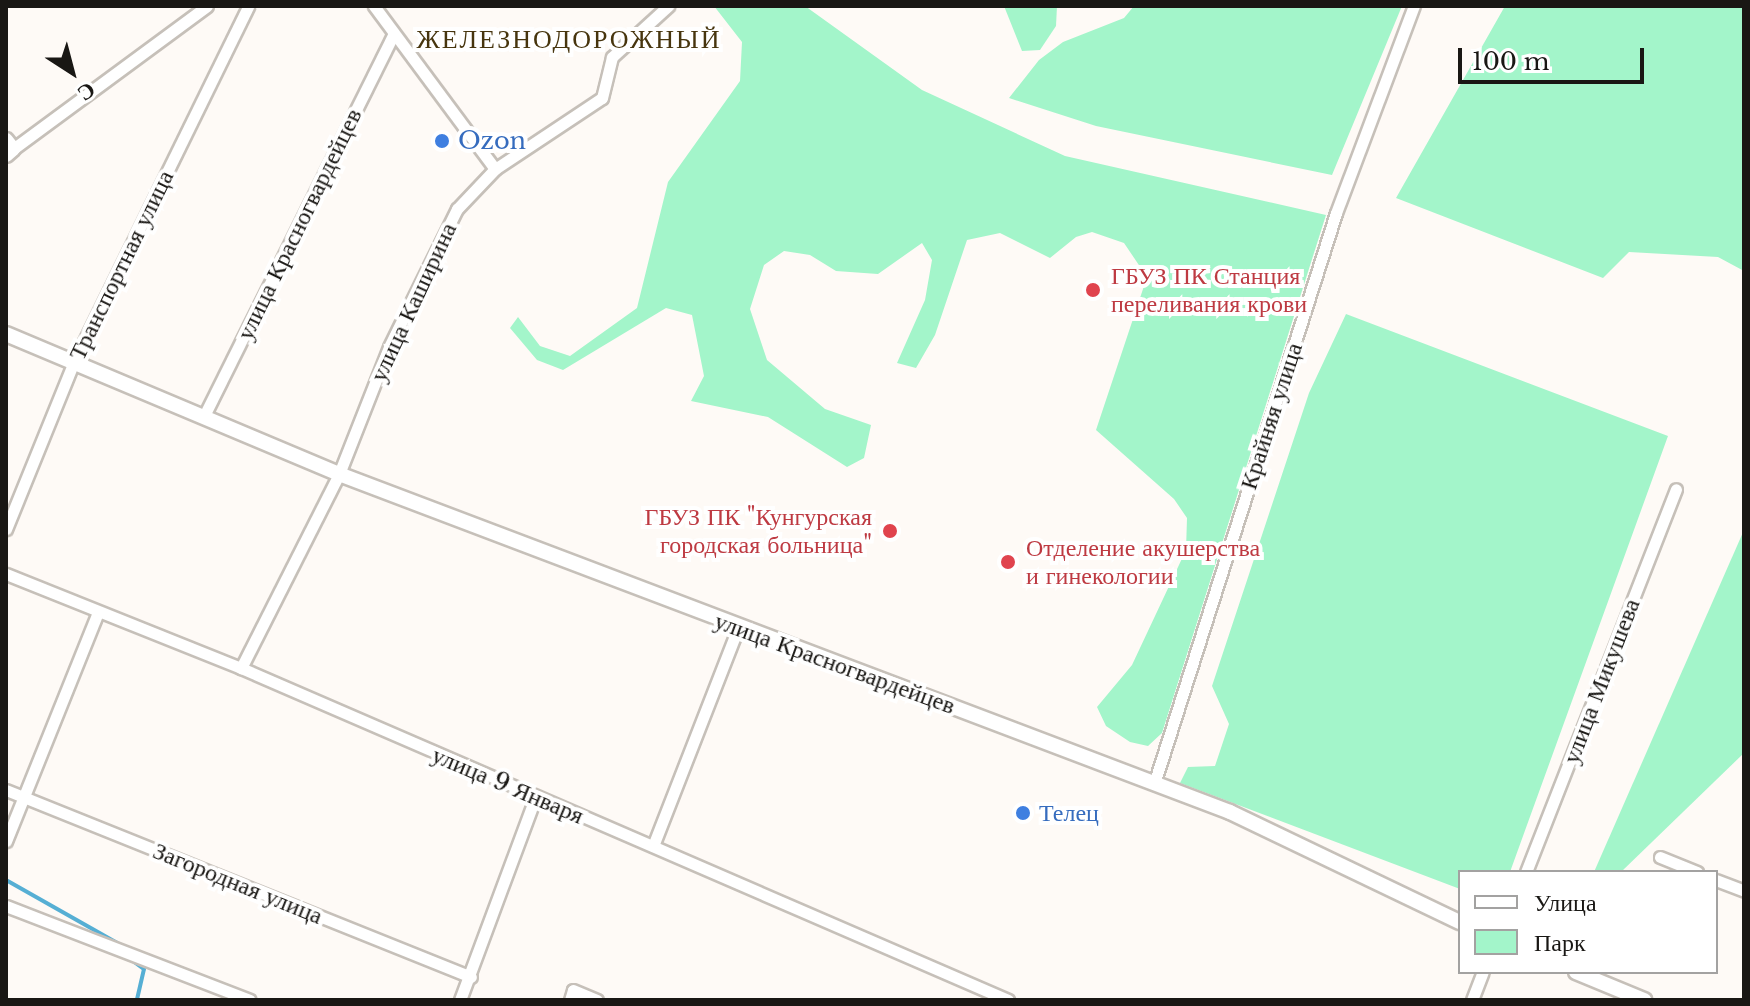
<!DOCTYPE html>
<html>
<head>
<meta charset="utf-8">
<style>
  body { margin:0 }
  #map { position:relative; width:1750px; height:1006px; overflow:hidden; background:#fefaf6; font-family:"Libre Baskerville",serif }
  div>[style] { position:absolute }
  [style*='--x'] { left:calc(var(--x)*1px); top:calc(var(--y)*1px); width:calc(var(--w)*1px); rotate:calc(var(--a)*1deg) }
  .green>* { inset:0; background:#a3f5ca }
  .stream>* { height:4px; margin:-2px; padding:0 2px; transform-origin:2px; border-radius:2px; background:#56afd4 }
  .roads { filter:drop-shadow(2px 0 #c6c0b9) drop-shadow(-2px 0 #c6c0b9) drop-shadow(0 2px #c6c0b9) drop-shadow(0 -2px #c6c0b9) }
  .minor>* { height:11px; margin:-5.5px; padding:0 5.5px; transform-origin:5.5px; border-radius:5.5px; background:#fff }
  .tertiary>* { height:14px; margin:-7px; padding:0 7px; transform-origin:7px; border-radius:7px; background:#fff }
  .dots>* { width:22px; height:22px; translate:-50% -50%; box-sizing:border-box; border:4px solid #fff; border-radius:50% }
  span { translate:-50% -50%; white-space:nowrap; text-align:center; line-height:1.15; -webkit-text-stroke:8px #fff; paint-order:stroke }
  .shop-label { font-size:24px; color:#366cbe }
  .left { translate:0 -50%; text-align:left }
  .street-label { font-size:24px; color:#191714 }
  .health-label { font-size:24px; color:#be3a42 }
  .right { translate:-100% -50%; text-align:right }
  .neighbourhood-label { font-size:26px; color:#47350e; letter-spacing:2px }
  .frame { position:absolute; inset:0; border:8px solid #191714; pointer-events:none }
  .legend { position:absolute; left:1458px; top:870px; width:260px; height:104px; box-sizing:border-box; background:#fff; border:2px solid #a3a2a1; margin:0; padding:10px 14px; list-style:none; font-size:24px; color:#191714 }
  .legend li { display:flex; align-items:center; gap:16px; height:40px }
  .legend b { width:40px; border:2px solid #a3a2a1 }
  .north { position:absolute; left:32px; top:32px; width:80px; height:80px; -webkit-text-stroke:6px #fff; paint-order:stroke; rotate:144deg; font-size:22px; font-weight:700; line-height:32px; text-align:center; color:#191714 }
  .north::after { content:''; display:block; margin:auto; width:28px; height:36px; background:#191714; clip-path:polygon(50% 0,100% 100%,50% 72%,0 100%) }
  .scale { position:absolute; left:1458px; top:48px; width:186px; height:36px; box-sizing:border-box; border:4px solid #191714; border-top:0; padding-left:10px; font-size:24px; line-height:28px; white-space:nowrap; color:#191714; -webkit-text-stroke:6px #fff; paint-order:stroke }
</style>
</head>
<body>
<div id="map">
  <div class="green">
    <i style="clip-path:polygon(714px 6px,805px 6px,922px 90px,1065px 156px,1326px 215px,1162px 733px,1148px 746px,1130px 742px,1106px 726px,1097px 707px,1132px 665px,1186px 550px,1187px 518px,1174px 499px,1096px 430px,1147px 277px,1124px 243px,1092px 232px,1076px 237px,1050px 258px,1000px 233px,967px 240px,935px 335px,916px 368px,897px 363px,925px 300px,932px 260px,922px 243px,878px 274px,836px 271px,810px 255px,784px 251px,764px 265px,750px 309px,767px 360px,825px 409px,871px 425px,864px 458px,847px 467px,768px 417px,691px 401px,704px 376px,692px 315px,666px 308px,563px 370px,537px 360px,510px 328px,518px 317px,540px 346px,570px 356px,637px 308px,668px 182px,740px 81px,742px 42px)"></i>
    <i style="clip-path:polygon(1057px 6px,1056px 26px,1040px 50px,1022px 51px,1004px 6px)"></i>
    <i style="clip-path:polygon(1134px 6px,1402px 6px,1332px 175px,1096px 126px,1009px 98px,1039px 60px,1063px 42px,1124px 18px)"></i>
    <i style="clip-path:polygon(1505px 6px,1744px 6px,1744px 271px,1718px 257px,1629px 252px,1603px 278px,1396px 198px)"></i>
    <i style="clip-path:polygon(1346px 314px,1668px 436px,1510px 872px,1460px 872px,1460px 889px,1180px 783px,1188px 767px,1215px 766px,1229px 724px,1212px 686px,1309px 393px)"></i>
    <i style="clip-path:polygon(1744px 530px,1744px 753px,1621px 872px,1594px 872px)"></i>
  </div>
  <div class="stream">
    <i style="--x:6;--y:880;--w:140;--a:29.5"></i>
    <i style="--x:130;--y:959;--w:17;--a:36"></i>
    <i style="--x:144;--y:969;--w:32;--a:103"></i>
  </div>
  <div class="roads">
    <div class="minor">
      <i style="--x:374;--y:6;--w:203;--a:53.4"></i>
      <i style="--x:13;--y:149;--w:241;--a:-36.4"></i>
      <i style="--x:205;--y:414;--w:424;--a:-63.6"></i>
      <i style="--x:6;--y:529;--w:178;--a:-67.9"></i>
      <i style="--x:73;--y:364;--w:398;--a:-63.9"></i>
      <i style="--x:6;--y:574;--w:253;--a:21.8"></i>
      <i style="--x:241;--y:668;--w:836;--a:23.41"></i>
      <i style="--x:241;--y:668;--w:217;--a:-63.2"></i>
      <i style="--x:339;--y:474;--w:136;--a:-68.5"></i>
      <i style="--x:389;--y:347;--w:154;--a:-63.8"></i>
      <i style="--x:457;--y:209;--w:55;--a:-46.5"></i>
      <i style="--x:495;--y:169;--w:128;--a:-33.6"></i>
      <i style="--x:602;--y:98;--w:42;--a:-76.3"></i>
      <i style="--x:612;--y:57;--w:76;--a:-42.3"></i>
      <i style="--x:1154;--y:784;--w:599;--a:-72.32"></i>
      <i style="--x:1336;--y:213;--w:221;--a:-69.4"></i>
      <i style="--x:6;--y:790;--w:501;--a:21.91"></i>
      <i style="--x:6;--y:841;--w:247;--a:-68.1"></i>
      <i style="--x:653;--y:846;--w:234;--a:-68.7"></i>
      <i style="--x:1660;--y:857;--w:40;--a:22"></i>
      <i style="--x:1526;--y:872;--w:411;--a:-68.6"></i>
      <i style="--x:1716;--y:880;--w:30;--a:21"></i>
      <i style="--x:6;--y:906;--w:261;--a:21.1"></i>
      <i style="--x:460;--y:1000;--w:215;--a:-69.6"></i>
      <i style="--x:570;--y:1000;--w:10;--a:-73"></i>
      <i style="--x:573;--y:990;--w:26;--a:23"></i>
      <i style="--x:1472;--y:1000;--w:30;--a:-69"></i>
    </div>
    <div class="tertiary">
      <i style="--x:6;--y:140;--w:11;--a:52"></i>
      <i style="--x:13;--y:149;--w:9;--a:139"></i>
      <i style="--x:6;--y:334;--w:361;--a:22.8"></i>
      <i style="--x:339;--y:474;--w:953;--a:20.77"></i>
      <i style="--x:1230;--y:812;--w:255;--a:25.6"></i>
      <i style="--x:1576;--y:972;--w:74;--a:22.4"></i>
    </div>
  </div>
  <div class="dots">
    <i style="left:442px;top:141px;background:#3f7fe0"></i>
    <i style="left:1093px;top:290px;background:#e0444e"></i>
    <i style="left:890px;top:531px;background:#e0444e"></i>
    <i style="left:1008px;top:562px;background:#e0444e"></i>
    <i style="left:1023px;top:813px;background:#3f7fe0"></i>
  </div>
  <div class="shop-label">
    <span class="left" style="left:458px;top:141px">Ozon</span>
    <span class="left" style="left:1039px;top:813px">Телец</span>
  </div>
  <div class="street-label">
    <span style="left:299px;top:224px;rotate:-64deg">улица Красногвардейцев</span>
    <span style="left:121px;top:265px;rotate:-64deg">Транспортная улица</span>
    <span style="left:413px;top:302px;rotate:-65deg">улица Каширина</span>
    <span style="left:1271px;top:416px;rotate:-72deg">Крайняя улица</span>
    <span style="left:835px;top:663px;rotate:20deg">улица Красногвардейцев</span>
    <span style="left:1601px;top:681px;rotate:-69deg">улица Микушева</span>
    <span style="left:508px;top:785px;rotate:23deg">улица 9 Января</span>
    <span style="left:238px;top:883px;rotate:22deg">Загородная улица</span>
  </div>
  <div class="health-label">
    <span class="left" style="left:1111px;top:290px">ГБУЗ ПК Станция<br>переливания крови</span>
    <span class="right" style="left:872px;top:531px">ГБУЗ ПК "Кунгурская<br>городская больница"</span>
    <span class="left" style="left:1026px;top:562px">Отделение акушерства<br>и гинекологии</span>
  </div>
  <div class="neighbourhood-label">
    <span style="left:569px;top:40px">ЖЕЛЕЗНОДОРОЖНЫЙ</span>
  </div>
  <div class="frame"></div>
  <ul class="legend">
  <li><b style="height:10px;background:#fff"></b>Улица</li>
  <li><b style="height:22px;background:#a3f5ca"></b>Парк</li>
  </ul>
  <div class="north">С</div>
  <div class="scale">100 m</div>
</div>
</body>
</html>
